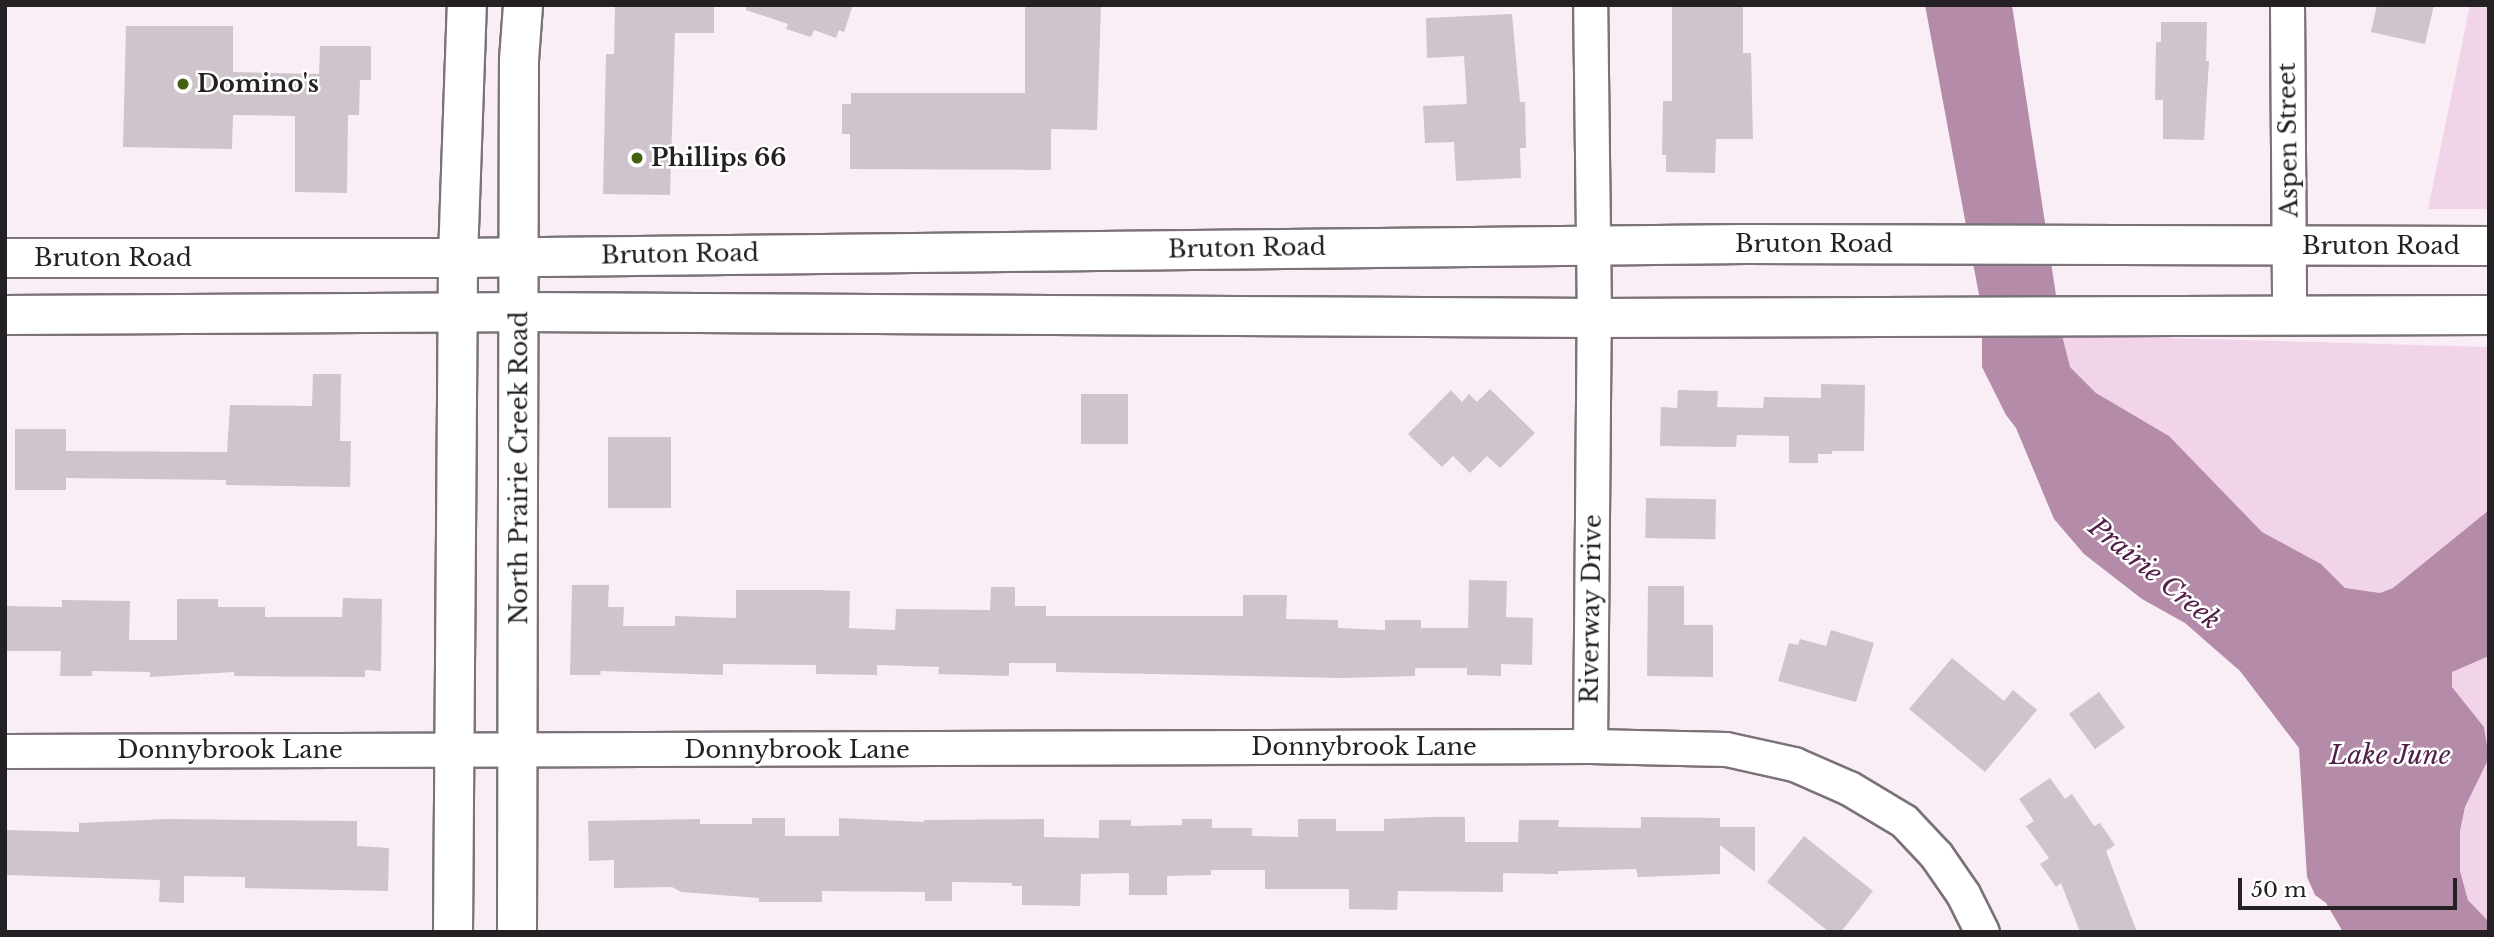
<!DOCTYPE html>
<html>
<head>
<meta charset="utf-8">
<style>
  body { margin:0 }
  #map { position:relative; width:2494px; height:937px; overflow:hidden; background:#faeef6; font-family:"Libre Baskerville",serif }
  div>[style] { position:absolute }
  [style*='--x'] { left:calc(var(--x)*1px); top:calc(var(--y)*1px); width:calc(var(--w)*1px); rotate:calc(var(--a)*1deg) }
  .green>* { inset:0; background:#f2d4e9 }
  .water>* { inset:0; background:#b48ba8 }
  .building>* { inset:0; background:#d0c4cc; transform-origin:0 0 }
  .roads { filter:drop-shadow(2px 0 #7c7279) drop-shadow(-2px 0 #7c7279) drop-shadow(0 2px #7c7279) drop-shadow(0 -2px #7c7279) }
  .street>* { height:33px; margin:-16.5px; padding:0 16.5px; transform-origin:16.5px; border-radius:16.5px; background:#fff }
  .secondary>* { height:38px; margin:-19px; padding:0 19px; transform-origin:19px; border-radius:19px; background:#fff }
  .dots>* { width:19px; height:19px; translate:-50% -50%; box-sizing:border-box; border:4px solid #fff; border-radius:50% }
  span { translate:-50% -50%; white-space:nowrap; text-align:center; line-height:1.15; -webkit-text-stroke:5px #fff; paint-order:stroke }
  .poi-label { font-size:24px; color:#242023; font-weight:700 }
  .left { translate:0 -50%; text-align:left }
  .street-label { font-size:24px; color:#242023 }
  .water-label { font-size:26px; color:#521f47; font-style:italic }
  .frame { position:absolute; inset:0; border:7px solid #242023; pointer-events:none }
  .scale { position:absolute; left:2238px; top:878px; width:219px; height:32px; box-sizing:border-box; border:4px solid #242023; border-top:0; padding-left:9px; font-size:21px; line-height:24px; white-space:nowrap; color:#242023; -webkit-text-stroke:5px #fff; paint-order:stroke }
</style>
</head>
<body>
<div id="map">
  <div class="green">
    <i style="clip-path:polygon(2470px 5px,2489px 5px,2489px 209px,2428px 209px)"></i>
    <i style="clip-path:polygon(2062px 335px,2489px 347px,2489px 510px,2393px 588px,2380px 593px,2345px 588px,2321px 564px,2262px 532px,2169px 436px,2096px 393px,2070px 367px)"></i>
    <i style="clip-path:polygon(2489px 656px,2489px 758px,2484px 727px,2452px 687px,2452px 671px)"></i>
    <i style="clip-path:polygon(2489px 759px,2489px 922px,2468px 900px,2460px 871px,2460px 831px,2465px 807px)"></i>
  </div>
  <div class="water">
    <i style="clip-path:polygon(1925px 5px,2012px 5px,2062px 335px,2070px 367px,2096px 393px,2169px 436px,2262px 532px,2321px 564px,2345px 588px,2380px 593px,2393px 588px,2489px 510px,2489px 656px,2452px 672px,2452px 687px,2484px 727px,2489px 758px,2465px 807px,2460px 831px,2460px 871px,2468px 900px,2489px 922px,2489px 932px,2343px 932px,2326px 903px,2315px 895px,2307px 877px,2299px 748px,2240px 671px,2185px 623px,2142px 599px,2084px 554px,2054px 519px,2016px 428px,2006px 415px,1982px 367px,1982px 311px)"></i>
  </div>
  <div class="building">
    <i style="clip-path:polygon(615px 5px,714px 5px,714px 33px,675px 33px,670px 195px,603px 194px,606px 54px,614px 54px)"></i>
    <i style="clip-path:polygon(746px 5px,853px 5px,844px 32px,839px 30px,836px 38px,814px 30px,811px 37px,786px 29px,788px 24px,746px 10px)"></i>
    <i style="clip-path:polygon(1025px 5px,1101px 5px,1097px 130px,1051px 129px,1051px 170px,850px 169px,850px 134px,842px 134px,842px 104px,851px 104px,851px 93px,1025px 93px)"></i>
    <i style="clip-path:polygon(1672px 5px,1743px 5px,1743px 53px,1751px 53px,1753px 139px,1716px 139px,1715px 173px,1666px 172px,1666px 155px,1662px 155px,1663px 101px,1672px 101px)"></i>
    <i style="clip-path:polygon(2377px 5px,2434px 5px,2425px 44px,2371px 32px)"></i>
    <i style="clip-path:polygon(1512px 14px,1520px 102px,1525px 102px,1526px 148px,1520px 148px,1521px 178px,1456px 181px,1454px 142px,1425px 143px,1423px 106px,1467px 104px,1464px 56px,1427px 58px,1426px 18px)"></i>
    <i style="clip-path:polygon(2161px 22px,2207px 22px,2206px 61px,2209px 61px,2204px 140px,2163px 139px,2163px 100px,2155px 100px,2156px 42px,2161px 42px)"></i>
    <i style="clip-path:polygon(126px 26px,233px 26px,233px 72px,319px 74px,320px 46px,371px 46px,371px 80px,360px 80px,359px 115px,348px 115px,347px 193px,295px 192px,295px 116px,233px 115px,232px 149px,123px 147px)"></i>
    <i style="clip-path:polygon(313px 374px,341px 374px,340px 441px,351px 441px,350px 487px,226px 485px,226px 480px,66px 478px,66px 490px,15px 490px,15px 429px,66px 429px,66px 451px,227px 452px,230px 405px,312px 406px)"></i>
    <i style="clip-path:polygon(1821px 384px,1865px 385px,1864px 451px,1832px 451px,1832px 454px,1818px 454px,1818px 463px,1789px 463px,1789px 436px,1737px 435px,1736px 447px,1660px 446px,1661px 407px,1677px 408px,1678px 390px,1718px 391px,1717px 407px,1763px 408px,1764px 397px,1821px 398px)"></i>
    <i style="clip-path:polygon(1490px 389px,1535px 433px,1500px 468px,1487px 456px,1470px 473px,1453px 456px,1442px 467px,1408px 434px,1451px 390px,1462px 402px,1469px 394px,1477px 402px)"></i>
    <i style="left:1081px;top:394px;width:47px;height:50px"></i>
    <i style="left:608px;top:437px;width:63px;height:71px"></i>
    <i style="left:1646px;top:498px;width:70px;height:40px;rotate:1deg"></i>
    <i style="clip-path:polygon(1469px 580px,1507px 581px,1506px 617px,1533px 618px,1532px 665px,1501px 664px,1501px 676px,1467px 675px,1467px 668px,1415px 668px,1415px 676px,1343px 678px,1056px 672px,1056px 663px,1009px 663px,1009px 676px,938px 674px,939px 667px,877px 665px,877px 675px,816px 674px,816px 665px,723px 664px,723px 675px,601px 671px,600px 675px,570px 675px,572px 585px,609px 585px,608px 607px,624px 607px,623px 626px,675px 626px,675px 616px,736px 618px,736px 590px,818px 590px,850px 591px,849px 628px,895px 630px,896px 609px,990px 610px,991px 587px,1015px 587px,1015px 606px,1046px 606px,1046px 616px,1243px 616px,1243px 595px,1287px 595px,1286px 619px,1338px 620px,1338px 628px,1385px 630px,1385px 620px,1421px 620px,1421px 628px,1468px 628px)"></i>
    <i style="clip-path:polygon(1648px 586px,1684px 586px,1684px 625px,1713px 625px,1713px 677px,1647px 676px)"></i>
    <i style="clip-path:polygon(343px 598px,382px 599px,381px 671px,365px 670px,365px 677px,234px 676px,234px 672px,150px 677px,150px 672px,92px 671px,92px 676px,60px 676px,61px 651px,5px 651px,5px 606px,62px 607px,62px 600px,130px 601px,129px 640px,177px 640px,177px 599px,218px 599px,218px 607px,265px 607px,265px 617px,342px 617px)"></i>
    <i style="clip-path:polygon(1831px 630px,1874px 643px,1856px 702px,1778px 681px,1789px 643px,1798px 645px,1800px 639px,1826px 646px)"></i>
    <i style="clip-path:polygon(1952px 658px,2004px 701px,2013px 690px,2037px 710px,1985px 772px,1909px 709px)"></i>
    <i style="left:2099px;top:692px;width:44px;height:37px;rotate:54deg"></i>
    <i style="clip-path:polygon(2050px 778px,2065px 799px,2072px 794px,2094px 826px,2100px 823px,2115px 845px,2106px 851px,2137px 932px,2080px 932px,2061px 883px,2056px 887px,2040px 864px,2049px 858px,2026px 826px,2034px 821px,2019px 799px)"></i>
    <i style="clip-path:polygon(1432px 817px,1465px 817px,1465px 842px,1518px 842px,1519px 820px,1559px 820px,1558px 827px,1641px 828px,1641px 817px,1720px 818px,1720px 827px,1755px 827px,1755px 872px,1720px 845px,1720px 874px,1638px 877px,1636px 869px,1558px 871px,1558px 874px,1503px 873px,1503px 892px,1398px 891px,1397px 910px,1349px 909px,1349px 889px,1265px 889px,1265px 870px,1211px 870px,1211px 875px,1167px 876px,1167px 895px,1129px 895px,1129px 873px,1081px 874px,1080px 906px,1022px 905px,1022px 886px,1012px 886px,1012px 883px,952px 882px,952px 901px,925px 901px,925px 892px,822px 891px,822px 902px,759px 902px,759px 898px,681px 892px,672px 887px,614px 888px,614px 860px,589px 861px,588px 821px,700px 819px,700px 824px,752px 824px,752px 818px,785px 818px,785px 836px,839px 836px,839px 818px,924px 822px,924px 820px,1044px 819px,1044px 837px,1099px 838px,1099px 820px,1131px 820px,1131px 826px,1182px 825px,1182px 819px,1212px 819px,1212px 828px,1252px 828px,1252px 836px,1298px 837px,1298px 819px,1336px 819px,1336px 831px,1384px 831px,1384px 819px)"></i>
    <i style="clip-path:polygon(168px 819px,357px 821px,357px 846px,389px 848px,388px 891px,245px 888px,245px 877px,184px 876px,184px 903px,159px 902px,160px 880px,5px 875px,5px 830px,79px 832px,79px 823px)"></i>
    <i style="clip-path:polygon(1804px 836px,1873px 891px,1841px 932px,1829px 932px,1767px 882px)"></i>
  </div>
  <div class="roads">
    <div class="street">
      <i style="--x:2287;--y:5;--w:311;--a:89.6"></i>
      <i style="--x:1590;--y:746;--w:428;--a:-89.5"></i>
      <i style="--x:1594;--y:318;--w:313;--a:-90.7"></i>
      <i style="--x:5;--y:751;--w:1585;--a:-0.18"></i>
      <i style="--x:1590;--y:746;--w:136;--a:1.3"></i>
      <i style="--x:1726;--y:749;--w:70;--a:12.4"></i>
      <i style="--x:1794;--y:764;--w:60;--a:23.6"></i>
      <i style="--x:1849;--y:788;--w:64;--a:31"></i>
      <i style="--x:1904;--y:821;--w:47;--a:46.7"></i>
      <i style="--x:1936;--y:855;--w:47;--a:55.3"></i>
      <i style="--x:1963;--y:894;--w:42;--a:63.4"></i>
    </div>
    <div class="secondary">
      <i style="--x:5;--y:258;--w:453;--a:0"></i>
      <i style="--x:458;--y:258;--w:1288;--a:-0.62"></i>
      <i style="--x:1746;--y:244;--w:743;--a:0.15"></i>
      <i style="--x:5;--y:315;--w:515;--a:-0.33"></i>
      <i style="--x:520;--y:312;--w:1074;--a:0.32"></i>
      <i style="--x:1594;--y:318;--w:895;--a:-0.19"></i>
      <i style="--x:453;--y:932;--w:674;--a:-89.57"></i>
      <i style="--x:458;--y:258;--w:253;--a:-88"></i>
      <i style="--x:517;--y:932;--w:872;--a:-89.87"></i>
      <i style="--x:519;--y:60;--w:55;--a:-85.8"></i>
    </div>
  </div>
  <div class="dots">
    <i style="left:183px;top:84px;background:#456010"></i>
    <i style="left:637px;top:158px;background:#456010"></i>
  </div>
  <div class="poi-label">
    <span class="left" style="left:197px;top:84px">Domino's</span>
    <span class="left" style="left:651px;top:158px">Phillips 66</span>
  </div>
  <div class="street-label">
    <span style="left:2288px;top:140px;rotate:-91deg">Aspen Street</span>
    <span style="left:1814px;top:244px">Bruton Road</span>
    <span style="left:2381px;top:246px">Bruton Road</span>
    <span style="left:1247px;top:248px;rotate:-1deg">Bruton Road</span>
    <span style="left:680px;top:254px;rotate:-1deg">Bruton Road</span>
    <span style="left:113px;top:258px">Bruton Road</span>
    <span style="left:519px;top:468px;rotate:-90deg">North Prairie Creek Road</span>
    <span style="left:1591px;top:609px;rotate:-89deg">Riverway Drive</span>
    <span style="left:1364px;top:747px">Donnybrook Lane</span>
    <span style="left:230px;top:750px">Donnybrook Lane</span>
    <span style="left:797px;top:750px">Donnybrook Lane</span>
  </div>
  <div class="water-label">
    <span style="left:2154px;top:574px;rotate:39deg">Prairie Creek</span>
    <span style="left:2390px;top:756px">Lake June</span>
  </div>
  <div class="frame"></div>
  <div class="scale">50 m</div>
</div>
</body>
</html>
